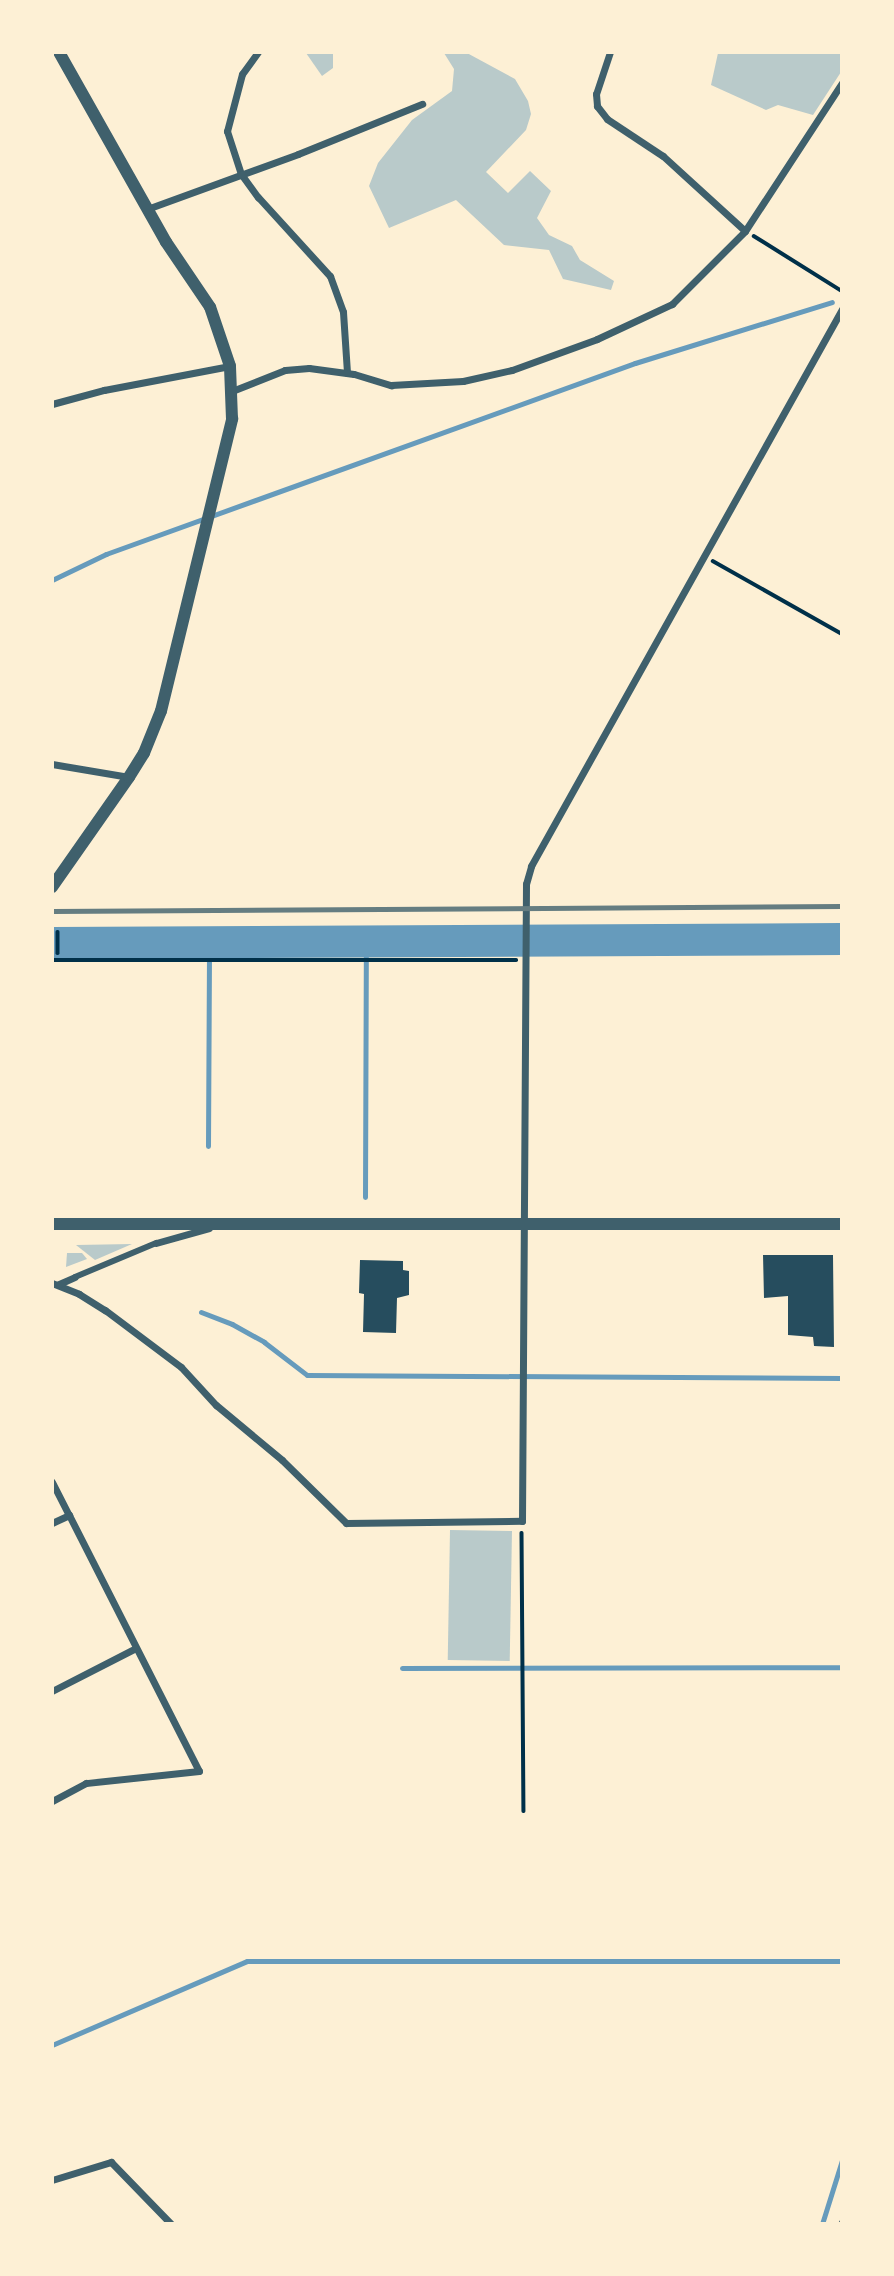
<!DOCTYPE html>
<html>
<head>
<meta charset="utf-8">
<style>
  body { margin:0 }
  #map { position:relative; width:894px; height:2276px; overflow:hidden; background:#fdf0d5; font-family:"Titillium Web",sans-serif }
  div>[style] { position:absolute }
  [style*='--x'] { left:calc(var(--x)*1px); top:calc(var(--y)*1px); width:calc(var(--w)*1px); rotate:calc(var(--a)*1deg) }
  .green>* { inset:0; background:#b9caca; transform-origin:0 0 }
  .stream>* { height:5px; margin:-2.5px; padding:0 2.5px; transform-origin:2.5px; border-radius:2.5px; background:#669bbc }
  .river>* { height:32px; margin:-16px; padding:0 16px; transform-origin:16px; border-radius:16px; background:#669bbc }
  .building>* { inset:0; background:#264d5e }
  .path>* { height:3.5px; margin:-1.75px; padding:0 1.75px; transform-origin:1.75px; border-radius:1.75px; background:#003049 }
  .pedestrian>* { height:6px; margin:-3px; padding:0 3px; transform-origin:3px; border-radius:3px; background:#3f606c }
  .minor>* { height:7px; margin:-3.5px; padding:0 3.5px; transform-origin:3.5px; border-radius:3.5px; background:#3f606c }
  .tertiary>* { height:12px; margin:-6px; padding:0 6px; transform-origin:6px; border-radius:6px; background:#3f606c }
  .rail>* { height:5px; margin:-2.5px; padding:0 2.5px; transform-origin:2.5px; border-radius:2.5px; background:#657d81 }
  span { translate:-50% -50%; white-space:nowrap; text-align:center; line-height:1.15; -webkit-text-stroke:6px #fdf0d5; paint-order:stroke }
  .frame { position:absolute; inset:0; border:54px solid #fdf0d5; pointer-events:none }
</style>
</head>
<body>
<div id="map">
  <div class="green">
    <i style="clip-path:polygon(306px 53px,333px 53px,333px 68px,322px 76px)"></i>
    <i style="clip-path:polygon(444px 53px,467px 53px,515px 79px,528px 101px,531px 114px,526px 130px,486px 172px,508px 193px,530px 171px,551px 191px,537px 218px,549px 235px,572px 246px,580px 260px,614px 281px,611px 290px,563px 279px,549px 250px,504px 245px,456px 200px,389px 228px,369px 186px,378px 163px,412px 120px,452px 91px,454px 69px)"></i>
    <i style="clip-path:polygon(718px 53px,841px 53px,841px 72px,813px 115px,778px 105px,766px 110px,711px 85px)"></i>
    <i style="clip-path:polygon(132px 1244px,95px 1260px,76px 1245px)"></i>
    <i style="clip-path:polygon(67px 1253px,82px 1253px,87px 1259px,66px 1267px)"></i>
    <i style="left:450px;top:1530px;width:62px;height:130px;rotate:1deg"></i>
  </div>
  <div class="stream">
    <i style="--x:52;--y:580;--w:60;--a:-25.7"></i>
    <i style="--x:106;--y:554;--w:562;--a:-19.85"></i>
    <i style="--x:635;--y:363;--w:206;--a:-17.2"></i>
    <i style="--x:208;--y:1146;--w:204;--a:-89.7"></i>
    <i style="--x:365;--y:1197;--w:256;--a:-89.8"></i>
    <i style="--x:201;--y:1312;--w:33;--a:21"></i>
    <i style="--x:232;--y:1324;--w:37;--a:29"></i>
    <i style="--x:264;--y:1342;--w:54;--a:37.5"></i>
    <i style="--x:307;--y:1375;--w:535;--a:0.32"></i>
    <i style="--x:402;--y:1668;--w:440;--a:-0.1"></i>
    <i style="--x:52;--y:2045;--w:212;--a:-23.3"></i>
    <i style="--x:247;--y:1961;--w:592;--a:0"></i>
    <i style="--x:822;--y:2224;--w:67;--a:-72.6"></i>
  </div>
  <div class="river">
    <i style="--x:52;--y:943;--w:790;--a:-0.29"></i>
  </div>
  <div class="building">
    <i style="clip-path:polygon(763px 1255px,833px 1255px,834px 1347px,814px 1346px,813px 1337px,788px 1335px,788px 1296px,764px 1298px)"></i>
    <i style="clip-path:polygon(360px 1260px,403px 1261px,403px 1270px,409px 1271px,409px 1295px,397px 1298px,396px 1333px,363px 1332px,364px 1294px,359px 1293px)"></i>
  </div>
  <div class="path">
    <i style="--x:754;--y:236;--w:104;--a:32"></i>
    <i style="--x:713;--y:561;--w:148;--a:29.5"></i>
    <i style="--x:58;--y:932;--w:21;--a:90"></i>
    <i style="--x:52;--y:960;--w:464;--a:0"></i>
    <i style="--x:522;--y:1533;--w:278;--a:89.6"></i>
  </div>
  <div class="pedestrian">
    <i style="--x:75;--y:1277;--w:88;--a:-22.8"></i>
  </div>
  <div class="minor">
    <i style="--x:258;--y:52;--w:27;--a:126"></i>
    <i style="--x:242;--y:74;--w:59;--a:104.7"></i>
    <i style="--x:227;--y:131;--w:45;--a:72"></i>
    <i style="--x:241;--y:174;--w:29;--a:54"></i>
    <i style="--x:258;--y:197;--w:107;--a:47.7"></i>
    <i style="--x:330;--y:276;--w:38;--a:70"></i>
    <i style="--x:343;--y:312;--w:61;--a:86.2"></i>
    <i style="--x:610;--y:52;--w:44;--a:108.4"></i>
    <i style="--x:596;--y:94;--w:12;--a:85"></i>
    <i style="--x:597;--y:106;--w:16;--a:52"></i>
    <i style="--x:607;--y:119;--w:67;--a:33.5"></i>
    <i style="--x:663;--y:156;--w:111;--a:42.4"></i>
    <i style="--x:147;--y:209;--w:161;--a:-20"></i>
    <i style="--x:298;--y:154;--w:134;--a:-22"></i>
    <i style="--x:232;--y:391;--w:57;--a:-21.6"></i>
    <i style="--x:285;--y:370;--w:24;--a:-5"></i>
    <i style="--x:309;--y:368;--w:45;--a:7.6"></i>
    <i style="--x:354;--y:374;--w:39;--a:17"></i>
    <i style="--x:391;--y:385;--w:72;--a:-3.2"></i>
    <i style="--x:463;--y:381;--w:50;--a:-12.7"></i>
    <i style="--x:512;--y:370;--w:90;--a:-20"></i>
    <i style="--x:597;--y:339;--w:83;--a:-25"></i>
    <i style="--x:672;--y:304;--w:103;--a:-45"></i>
    <i style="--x:745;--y:231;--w:177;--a:-56.8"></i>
    <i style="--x:52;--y:404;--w:54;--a:-15.1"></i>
    <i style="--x:104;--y:390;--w:128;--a:-10.8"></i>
    <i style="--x:52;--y:764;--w:78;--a:9.6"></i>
    <i style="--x:156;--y:1243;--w:55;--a:-15.8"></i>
    <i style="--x:52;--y:1283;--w:29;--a:22"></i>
    <i style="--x:79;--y:1294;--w:31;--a:32"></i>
    <i style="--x:105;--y:1310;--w:95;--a:36.9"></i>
    <i style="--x:181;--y:1367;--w:52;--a:47.4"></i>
    <i style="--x:216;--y:1405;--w:86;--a:39.8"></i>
    <i style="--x:282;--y:1460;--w:90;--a:44.5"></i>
    <i style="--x:346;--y:1523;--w:176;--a:-0.7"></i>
    <i style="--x:522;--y:1521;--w:637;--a:-89.64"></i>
    <i style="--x:526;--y:884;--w:19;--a:-74"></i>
    <i style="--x:531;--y:866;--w:638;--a:-60.82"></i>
    <i style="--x:59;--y:1284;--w:17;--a:-24"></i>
    <i style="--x:52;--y:1482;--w:37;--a:63"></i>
    <i style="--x:52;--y:1523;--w:19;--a:-25"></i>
    <i style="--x:69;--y:1515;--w:287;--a:63.1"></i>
    <i style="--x:199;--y:1771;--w:114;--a:173.9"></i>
    <i style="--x:86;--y:1783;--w:38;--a:152"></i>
    <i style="--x:52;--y:1691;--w:94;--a:-27.1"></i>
    <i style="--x:52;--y:2180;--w:62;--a:-17"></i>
    <i style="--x:111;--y:2162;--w:86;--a:45.9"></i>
    <i style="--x:841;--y:2224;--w:2;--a:-63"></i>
  </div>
  <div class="tertiary">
    <i style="--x:52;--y:887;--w:134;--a:-55"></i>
    <i style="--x:129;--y:777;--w:28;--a:-58"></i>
    <i style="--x:144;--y:753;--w:45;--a:-68"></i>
    <i style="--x:161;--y:711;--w:301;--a:-76.3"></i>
    <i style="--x:232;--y:419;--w:53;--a:-92.2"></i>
    <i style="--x:230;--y:366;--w:62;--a:-108.7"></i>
    <i style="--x:210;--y:307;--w:78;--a:-124.1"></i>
    <i style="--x:166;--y:242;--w:218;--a:-119.4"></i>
    <i style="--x:52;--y:1224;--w:790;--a:0"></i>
  </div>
  <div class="rail">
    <i style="--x:52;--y:911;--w:790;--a:-0.36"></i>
  </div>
  <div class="frame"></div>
</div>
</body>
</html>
